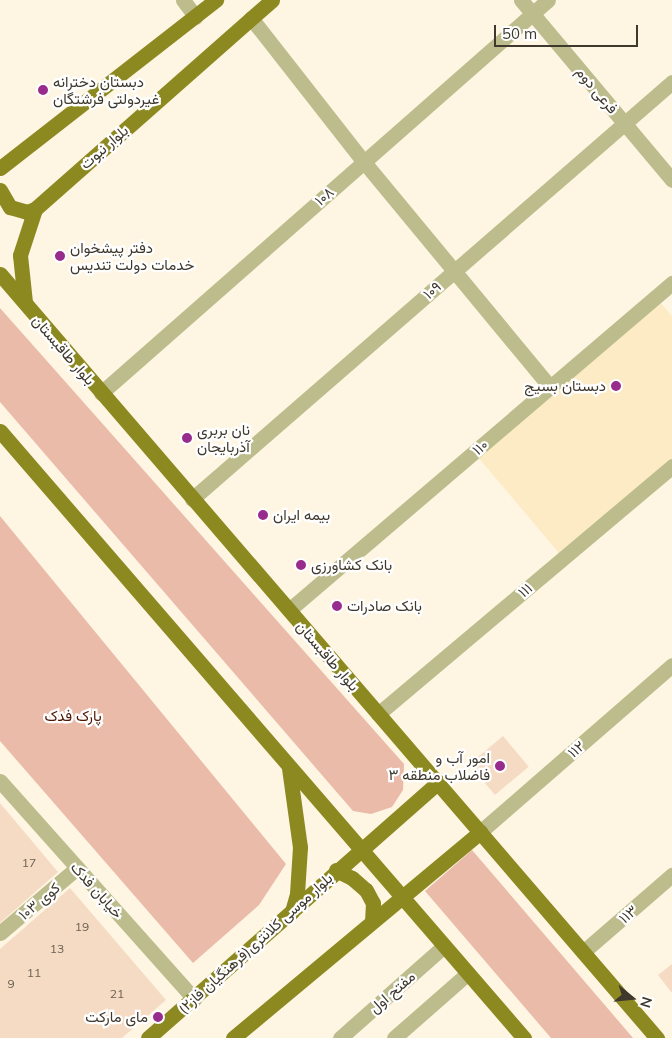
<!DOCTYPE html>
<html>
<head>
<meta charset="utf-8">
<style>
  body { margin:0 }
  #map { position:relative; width:672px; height:1038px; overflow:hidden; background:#fef5e3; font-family:Mulish,Vazirmatn,sans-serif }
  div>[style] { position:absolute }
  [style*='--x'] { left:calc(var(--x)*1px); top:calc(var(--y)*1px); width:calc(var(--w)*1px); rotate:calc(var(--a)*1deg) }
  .built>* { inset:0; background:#fdebc5 }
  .green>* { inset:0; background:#ebbbaa }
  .building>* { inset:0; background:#f6dbc4; transform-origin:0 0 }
  .minor>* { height:15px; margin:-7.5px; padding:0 7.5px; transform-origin:7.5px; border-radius:7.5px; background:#bcbc8c }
  .major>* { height:15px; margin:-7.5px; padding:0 7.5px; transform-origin:7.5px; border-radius:7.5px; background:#8d8921 }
  .dots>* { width:14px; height:14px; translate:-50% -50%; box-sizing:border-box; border:2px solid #fff; border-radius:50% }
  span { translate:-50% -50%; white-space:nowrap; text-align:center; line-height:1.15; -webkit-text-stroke:4.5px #fff; paint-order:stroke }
  .number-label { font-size:12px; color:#6c6153 }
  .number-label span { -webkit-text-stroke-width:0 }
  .poi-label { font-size:15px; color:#3e382d }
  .left { translate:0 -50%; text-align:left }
  .right { translate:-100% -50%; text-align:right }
  .street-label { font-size:15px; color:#3e382d }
  .park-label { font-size:15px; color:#4e1602 }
  .north { position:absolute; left:607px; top:973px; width:50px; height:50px; -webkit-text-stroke:4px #fff; paint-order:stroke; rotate:107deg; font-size:14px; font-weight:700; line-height:20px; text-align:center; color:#3e382d }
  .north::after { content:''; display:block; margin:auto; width:18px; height:22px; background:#3e382d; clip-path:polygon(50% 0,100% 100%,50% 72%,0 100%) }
  .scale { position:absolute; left:494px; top:25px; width:144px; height:22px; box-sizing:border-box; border:2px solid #3e382d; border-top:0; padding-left:6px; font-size:15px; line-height:18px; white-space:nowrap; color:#3e382d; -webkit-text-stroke:4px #fff; paint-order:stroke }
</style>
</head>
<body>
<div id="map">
  <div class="built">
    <i style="clip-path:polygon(659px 301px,672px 316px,672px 458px,559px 553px,477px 456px)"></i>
  </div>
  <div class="green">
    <i style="clip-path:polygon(0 308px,404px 764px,403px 790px,392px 807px,371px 814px,353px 811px,0 402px)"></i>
    <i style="clip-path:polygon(0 516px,286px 864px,259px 905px,193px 963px,0 741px)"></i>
    <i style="clip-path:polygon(472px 850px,633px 1038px,551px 1038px,425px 891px)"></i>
  </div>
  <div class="building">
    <i style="left:503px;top:736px;width:40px;height:44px;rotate:50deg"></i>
    <i style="clip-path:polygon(0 803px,58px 872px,0 923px)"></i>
    <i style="clip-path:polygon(70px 888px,166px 1000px,122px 1038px,0 1038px,0 949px)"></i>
    <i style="clip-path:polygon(672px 964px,672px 993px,658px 975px)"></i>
  </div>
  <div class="minor">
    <i style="--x:183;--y:0;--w:21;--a:53"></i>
    <i style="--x:521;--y:0;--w:235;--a:50"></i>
    <i style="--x:251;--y:18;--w:183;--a:51.9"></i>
    <i style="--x:364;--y:162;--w:292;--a:50.4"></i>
    <i style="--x:101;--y:393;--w:595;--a:-41.32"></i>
    <i style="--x:192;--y:499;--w:636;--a:-40.98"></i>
    <i style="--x:289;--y:610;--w:504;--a:-40.49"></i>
    <i style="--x:378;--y:714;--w:385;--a:-40.1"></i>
    <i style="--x:0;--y:781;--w:292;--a:48.3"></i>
    <i style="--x:480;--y:832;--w:254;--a:-41"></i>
    <i style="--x:0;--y:933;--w:101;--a:-40.2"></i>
    <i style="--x:583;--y:952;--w:118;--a:-40.9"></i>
    <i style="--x:340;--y:1038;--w:139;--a:-41.5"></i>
    <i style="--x:394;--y:1038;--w:98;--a:-41.3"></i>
  </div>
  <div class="major">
    <i style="--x:0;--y:168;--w:274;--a:-37.9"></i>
    <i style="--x:0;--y:190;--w:20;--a:60"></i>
    <i style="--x:10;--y:207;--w:18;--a:16"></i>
    <i style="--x:27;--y:212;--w:9;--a:-21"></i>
    <i style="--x:0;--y:274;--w:1008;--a:49.31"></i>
    <i style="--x:25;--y:302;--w:47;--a:-96.1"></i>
    <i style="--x:20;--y:255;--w:48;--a:-71.9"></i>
    <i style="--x:35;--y:209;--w:316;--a:-41.4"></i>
    <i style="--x:0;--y:431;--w:802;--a:49.2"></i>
    <i style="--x:289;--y:768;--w:80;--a:82.1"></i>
    <i style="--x:300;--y:847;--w:47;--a:93.7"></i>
    <i style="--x:297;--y:894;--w:19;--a:106"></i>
    <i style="--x:336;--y:870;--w:18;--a:27"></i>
    <i style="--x:352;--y:878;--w:18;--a:41"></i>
    <i style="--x:366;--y:890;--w:15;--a:62"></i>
    <i style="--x:373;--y:903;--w:18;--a:93"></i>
    <i style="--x:148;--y:1038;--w:387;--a:-41.4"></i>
    <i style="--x:233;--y:1038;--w:322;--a:-39.8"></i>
  </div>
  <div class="dots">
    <i style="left:43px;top:90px;background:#972c8d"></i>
    <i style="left:60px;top:256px;background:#972c8d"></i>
    <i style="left:616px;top:386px;background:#972c8d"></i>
    <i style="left:187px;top:438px;background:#972c8d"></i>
    <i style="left:263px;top:515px;background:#972c8d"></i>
    <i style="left:301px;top:565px;background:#972c8d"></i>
    <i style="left:337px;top:606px;background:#972c8d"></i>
    <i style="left:500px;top:766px;background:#972c8d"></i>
    <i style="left:158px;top:1017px;background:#972c8d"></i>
  </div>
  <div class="number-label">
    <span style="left:29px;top:863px">17</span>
    <span style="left:82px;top:927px">19</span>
    <span style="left:57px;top:949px">13</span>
    <span style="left:34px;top:973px">11</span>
    <span style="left:11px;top:984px">9</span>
    <span style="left:117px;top:994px">21</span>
  </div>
  <div class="poi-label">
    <span class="left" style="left:53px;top:90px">دبستان دخترانه<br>غیردولتی فرشتگان</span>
    <span class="left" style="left:70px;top:256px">دفتر پیشخوان<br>خدمات دولت تندیس</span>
    <span class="right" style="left:606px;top:386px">دبستان بسیج</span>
    <span class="left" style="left:197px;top:438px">نان بربری<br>آذربایجان</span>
    <span class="left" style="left:273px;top:515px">بیمه ایران</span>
    <span class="left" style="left:311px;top:565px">بانک کشاورزی</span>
    <span class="left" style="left:347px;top:606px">بانک صادرات</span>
    <span class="right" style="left:490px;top:766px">امور آب و<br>فاضلاب منطقه ۳</span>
    <span class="right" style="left:148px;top:1017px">مای مارکت</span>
  </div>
  <div class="street-label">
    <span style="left:597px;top:90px;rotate:50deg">فرعی دوم</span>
    <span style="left:104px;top:147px;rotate:-41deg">بلوار نبوت</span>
    <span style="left:324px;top:196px;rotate:-41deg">۱۰۸</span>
    <span style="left:432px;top:290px;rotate:-41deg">۱۰۹</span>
    <span style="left:64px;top:350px;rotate:49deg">بلوار طاقبستان</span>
    <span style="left:480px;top:447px;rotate:-40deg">۱۱۰</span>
    <span style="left:525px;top:590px;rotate:-40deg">۱۱۱</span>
    <span style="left:328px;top:656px;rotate:49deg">بلوار طاقبستان</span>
    <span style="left:576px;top:749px;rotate:-41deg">۱۱۲</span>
    <span style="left:97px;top:890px;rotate:48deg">خیابان فدک</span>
    <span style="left:39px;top:901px;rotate:-40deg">کوی ۱۰۳</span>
    <span style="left:628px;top:914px;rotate:-41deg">۱۱۳</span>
    <span style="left:255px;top:943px;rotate:-42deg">بلوار موسی کلانتری(فرهنگیان فاز۲)</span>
    <span style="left:392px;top:992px;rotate:-41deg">مفتح اول</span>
  </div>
  <div class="park-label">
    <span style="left:73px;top:716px">پارک فدک</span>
  </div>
  <div class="north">N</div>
  <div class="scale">50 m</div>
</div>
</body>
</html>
